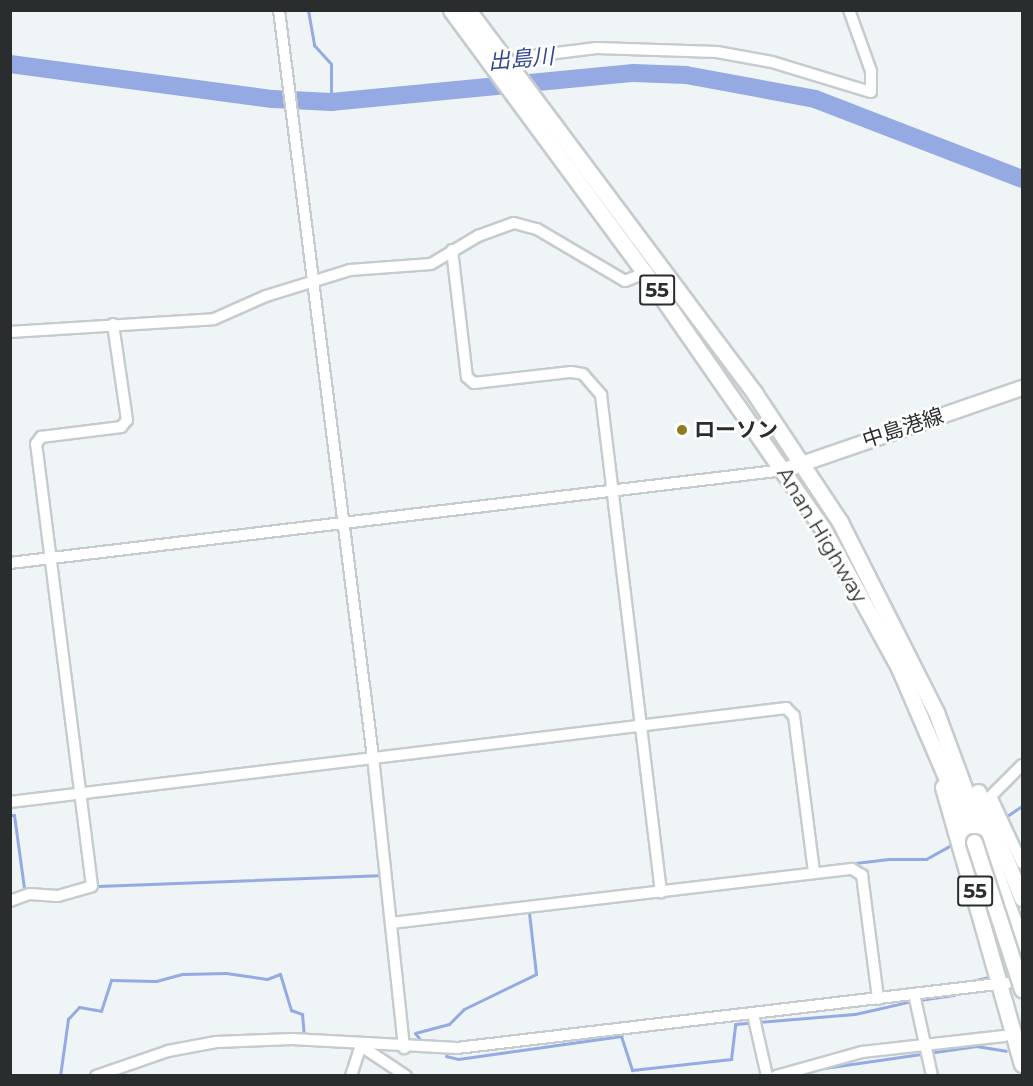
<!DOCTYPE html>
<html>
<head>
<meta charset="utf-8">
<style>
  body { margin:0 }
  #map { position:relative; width:1033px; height:1086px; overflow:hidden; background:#eff5f7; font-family:Montserrat,"Noto Sans JP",sans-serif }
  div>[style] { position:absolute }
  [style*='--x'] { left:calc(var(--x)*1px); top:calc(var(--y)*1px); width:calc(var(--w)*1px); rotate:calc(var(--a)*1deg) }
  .stream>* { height:3px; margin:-1.5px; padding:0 1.5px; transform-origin:1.5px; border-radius:1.5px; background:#95aae3 }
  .river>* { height:18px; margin:-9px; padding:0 9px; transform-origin:9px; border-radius:9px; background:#95aae3 }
  .roads { filter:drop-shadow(2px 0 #c6cbcd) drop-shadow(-2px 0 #c6cbcd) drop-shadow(0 2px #c6cbcd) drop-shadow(0 -2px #c6cbcd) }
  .minor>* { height:10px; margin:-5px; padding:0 5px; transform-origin:5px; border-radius:5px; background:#fff }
  .major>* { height:14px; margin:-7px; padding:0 7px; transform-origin:7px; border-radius:7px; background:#fff }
  .highway>* { height:15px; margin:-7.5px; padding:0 7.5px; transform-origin:7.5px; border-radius:7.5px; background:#fff }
  .bridges { filter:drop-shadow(2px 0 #c6cbcd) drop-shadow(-2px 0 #c6cbcd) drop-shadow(0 2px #c6cbcd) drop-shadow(0 -2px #c6cbcd) }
  .highway-bridge>* { height:15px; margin:-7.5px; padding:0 7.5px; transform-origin:7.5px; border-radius:7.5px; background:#fff }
  .dots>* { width:16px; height:16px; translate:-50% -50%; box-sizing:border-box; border:3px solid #fff; border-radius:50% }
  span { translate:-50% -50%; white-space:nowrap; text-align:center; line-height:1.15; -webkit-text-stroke:5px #fff; paint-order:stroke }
  .shield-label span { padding:2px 4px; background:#fff; border:2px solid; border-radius:4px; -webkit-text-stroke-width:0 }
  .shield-label { font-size:20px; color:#2a2d2d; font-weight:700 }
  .street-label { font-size:21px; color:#2a2d2d }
  .poi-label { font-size:21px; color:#2a2d2d; font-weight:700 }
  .left { translate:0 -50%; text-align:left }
  .water-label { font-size:22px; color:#34488d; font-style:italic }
  .frame { position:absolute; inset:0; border:12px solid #2a2d2d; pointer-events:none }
</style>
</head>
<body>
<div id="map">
  <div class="stream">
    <i style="--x:308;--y:10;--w:36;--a:80"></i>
    <i style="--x:314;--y:45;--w:25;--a:48"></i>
    <i style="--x:331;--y:64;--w:38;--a:90"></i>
    <i style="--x:10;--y:815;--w:4;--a:0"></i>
    <i style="--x:14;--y:815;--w:74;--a:82.2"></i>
    <i style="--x:24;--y:888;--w:10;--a:6"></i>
    <i style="--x:1007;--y:816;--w:18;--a:-34"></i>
    <i style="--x:688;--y:883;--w:202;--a:-6.8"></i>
    <i style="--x:889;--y:859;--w:37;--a:0"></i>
    <i style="--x:926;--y:859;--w:26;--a:-29"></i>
    <i style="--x:98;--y:886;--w:281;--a:-2.2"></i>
    <i style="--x:967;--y:982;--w:26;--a:-13"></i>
    <i style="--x:919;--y:1000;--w:35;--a:-8"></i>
    <i style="--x:422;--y:1042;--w:11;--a:-128"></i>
    <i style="--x:415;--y:1033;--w:35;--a:-15"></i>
    <i style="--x:449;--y:1024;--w:21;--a:-45"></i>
    <i style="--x:464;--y:1009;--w:80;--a:-25.9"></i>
    <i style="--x:536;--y:974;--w:61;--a:-96.5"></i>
    <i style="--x:446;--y:1056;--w:12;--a:14"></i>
    <i style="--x:458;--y:1059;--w:165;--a:-8"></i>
    <i style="--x:621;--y:1036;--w:36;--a:72"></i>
    <i style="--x:632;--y:1070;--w:100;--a:-6.3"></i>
    <i style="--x:731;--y:1059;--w:35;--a:-83"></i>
    <i style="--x:735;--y:1024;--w:120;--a:-4.8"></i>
    <i style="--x:855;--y:1014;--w:58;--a:-12.8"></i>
    <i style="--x:824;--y:1068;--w:154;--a:-8.2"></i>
    <i style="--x:976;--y:1046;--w:30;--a:9"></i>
    <i style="--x:60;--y:1076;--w:58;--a:-82"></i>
    <i style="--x:68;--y:1019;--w:16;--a:-47"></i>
    <i style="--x:79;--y:1007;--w:22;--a:10"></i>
    <i style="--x:101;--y:1011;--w:33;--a:-72"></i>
    <i style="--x:111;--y:980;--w:45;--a:1.3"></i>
    <i style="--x:156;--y:981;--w:28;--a:-15"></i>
    <i style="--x:183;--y:974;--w:43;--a:-1.3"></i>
    <i style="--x:226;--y:973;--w:41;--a:8.3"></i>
    <i style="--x:267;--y:979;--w:14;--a:-21"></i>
    <i style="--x:280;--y:974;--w:38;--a:73"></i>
    <i style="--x:291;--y:1010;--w:12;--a:20"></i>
    <i style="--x:302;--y:1014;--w:21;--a:85"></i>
  </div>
  <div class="river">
    <i style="--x:10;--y:64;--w:265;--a:7.6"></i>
    <i style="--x:273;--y:99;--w:58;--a:3"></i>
    <i style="--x:331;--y:102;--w:304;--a:-5.5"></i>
    <i style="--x:634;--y:73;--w:52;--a:2.2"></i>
    <i style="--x:686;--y:75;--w:131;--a:10.5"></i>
    <i style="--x:815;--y:99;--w:222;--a:21.1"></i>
  </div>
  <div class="roads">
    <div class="minor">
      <i style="--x:279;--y:10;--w:753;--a:82.83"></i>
      <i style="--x:373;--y:757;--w:293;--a:83.9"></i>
      <i style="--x:532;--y:56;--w:65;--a:-7"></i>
      <i style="--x:597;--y:48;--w:120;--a:1.9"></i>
      <i style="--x:717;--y:52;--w:56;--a:10.3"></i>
      <i style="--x:772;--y:62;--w:103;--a:16.9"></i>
      <i style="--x:871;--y:92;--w:21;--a:-90"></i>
      <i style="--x:871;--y:71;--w:65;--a:-109.8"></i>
      <i style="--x:452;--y:250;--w:128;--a:83.3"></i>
      <i style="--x:467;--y:377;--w:9;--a:41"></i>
      <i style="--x:474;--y:383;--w:98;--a:-6.5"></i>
      <i style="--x:571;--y:372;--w:12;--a:9"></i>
      <i style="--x:583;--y:374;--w:28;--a:49"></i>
      <i style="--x:601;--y:395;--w:501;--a:83.12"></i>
      <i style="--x:10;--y:332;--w:204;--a:-3.6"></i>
      <i style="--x:214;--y:319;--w:57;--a:-23.9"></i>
      <i style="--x:266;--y:296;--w:88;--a:-17.2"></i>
      <i style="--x:350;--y:270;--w:81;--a:-4.2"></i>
      <i style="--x:431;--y:264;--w:55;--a:-30.8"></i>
      <i style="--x:478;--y:236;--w:38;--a:-20"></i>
      <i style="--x:514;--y:223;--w:24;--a:15"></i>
      <i style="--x:537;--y:229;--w:102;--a:30.6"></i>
      <i style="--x:625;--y:281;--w:22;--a:-22"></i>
      <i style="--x:10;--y:563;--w:780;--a:-6.85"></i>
      <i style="--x:1022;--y:765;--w:44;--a:135"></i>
      <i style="--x:991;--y:796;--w:74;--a:65.2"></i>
      <i style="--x:10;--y:802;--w:782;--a:-6.91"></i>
      <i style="--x:786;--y:708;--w:11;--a:45"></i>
      <i style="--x:794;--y:716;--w:158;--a:82.7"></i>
      <i style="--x:10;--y:901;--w:20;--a:-20"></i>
      <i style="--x:29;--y:894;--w:29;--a:4"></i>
      <i style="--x:58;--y:896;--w:35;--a:-16"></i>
      <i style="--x:92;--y:886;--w:446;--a:-97.2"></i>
      <i style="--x:36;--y:444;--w:9;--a:-54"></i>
      <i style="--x:41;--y:437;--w:81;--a:-7.1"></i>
      <i style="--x:121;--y:427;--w:9;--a:-49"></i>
      <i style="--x:127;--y:420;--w:97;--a:-98.3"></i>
      <i style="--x:391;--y:923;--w:464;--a:-6.7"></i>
      <i style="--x:852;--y:869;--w:12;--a:31"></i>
      <i style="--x:862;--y:875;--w:125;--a:82.6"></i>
      <i style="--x:914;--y:994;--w:84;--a:77.6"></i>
      <i style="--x:753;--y:1014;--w:64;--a:77.3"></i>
      <i style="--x:96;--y:1076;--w:76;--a:-19.1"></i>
      <i style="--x:168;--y:1051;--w:49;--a:-10.6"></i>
      <i style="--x:216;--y:1042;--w:76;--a:-2.3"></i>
      <i style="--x:292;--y:1039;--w:165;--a:3.1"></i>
      <i style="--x:457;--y:1048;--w:569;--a:-6.76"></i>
      <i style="--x:351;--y:1076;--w:32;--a:-72"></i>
      <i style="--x:361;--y:1046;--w:54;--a:33.7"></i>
      <i style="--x:776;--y:1076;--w:89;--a:-15.6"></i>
      <i style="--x:862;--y:1052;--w:143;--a:-6.4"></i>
    </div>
    <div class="major">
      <i style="--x:784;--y:470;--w:252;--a:-19"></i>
    </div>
    <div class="highway">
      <i style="--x:451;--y:10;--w:327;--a:53.6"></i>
      <i style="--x:645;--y:273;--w:312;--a:55.2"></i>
      <i style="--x:823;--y:529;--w:158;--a:61.3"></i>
      <i style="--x:899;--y:668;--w:189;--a:66.7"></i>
      <i style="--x:468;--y:10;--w:479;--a:53.2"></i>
      <i style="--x:755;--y:394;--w:154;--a:56.4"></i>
      <i style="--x:840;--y:522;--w:213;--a:63.2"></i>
      <i style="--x:936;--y:712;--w:248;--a:69.7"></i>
      <i style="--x:943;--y:787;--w:288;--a:74.1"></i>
      <i style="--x:978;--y:792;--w:115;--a:67.5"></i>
    </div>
  </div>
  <div class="bridges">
    <div class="highway-bridge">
      <i style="--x:974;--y:842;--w:155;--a:71.9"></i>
    </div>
  </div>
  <div class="dots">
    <i style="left:682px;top:430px;background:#917a20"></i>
  </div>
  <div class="shield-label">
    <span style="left:657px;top:290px">55</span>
    <span style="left:975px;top:891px">55</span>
  </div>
  <div class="street-label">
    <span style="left:903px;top:428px;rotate:-18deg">中島港線</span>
    <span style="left:822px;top:535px;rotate:59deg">Anan Highway</span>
  </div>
  <div class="poi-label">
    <span class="left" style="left:694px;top:430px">ローソン</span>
  </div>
  <div class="water-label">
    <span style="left:521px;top:59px;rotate:-5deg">出島川</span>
  </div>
  <div class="frame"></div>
</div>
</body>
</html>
